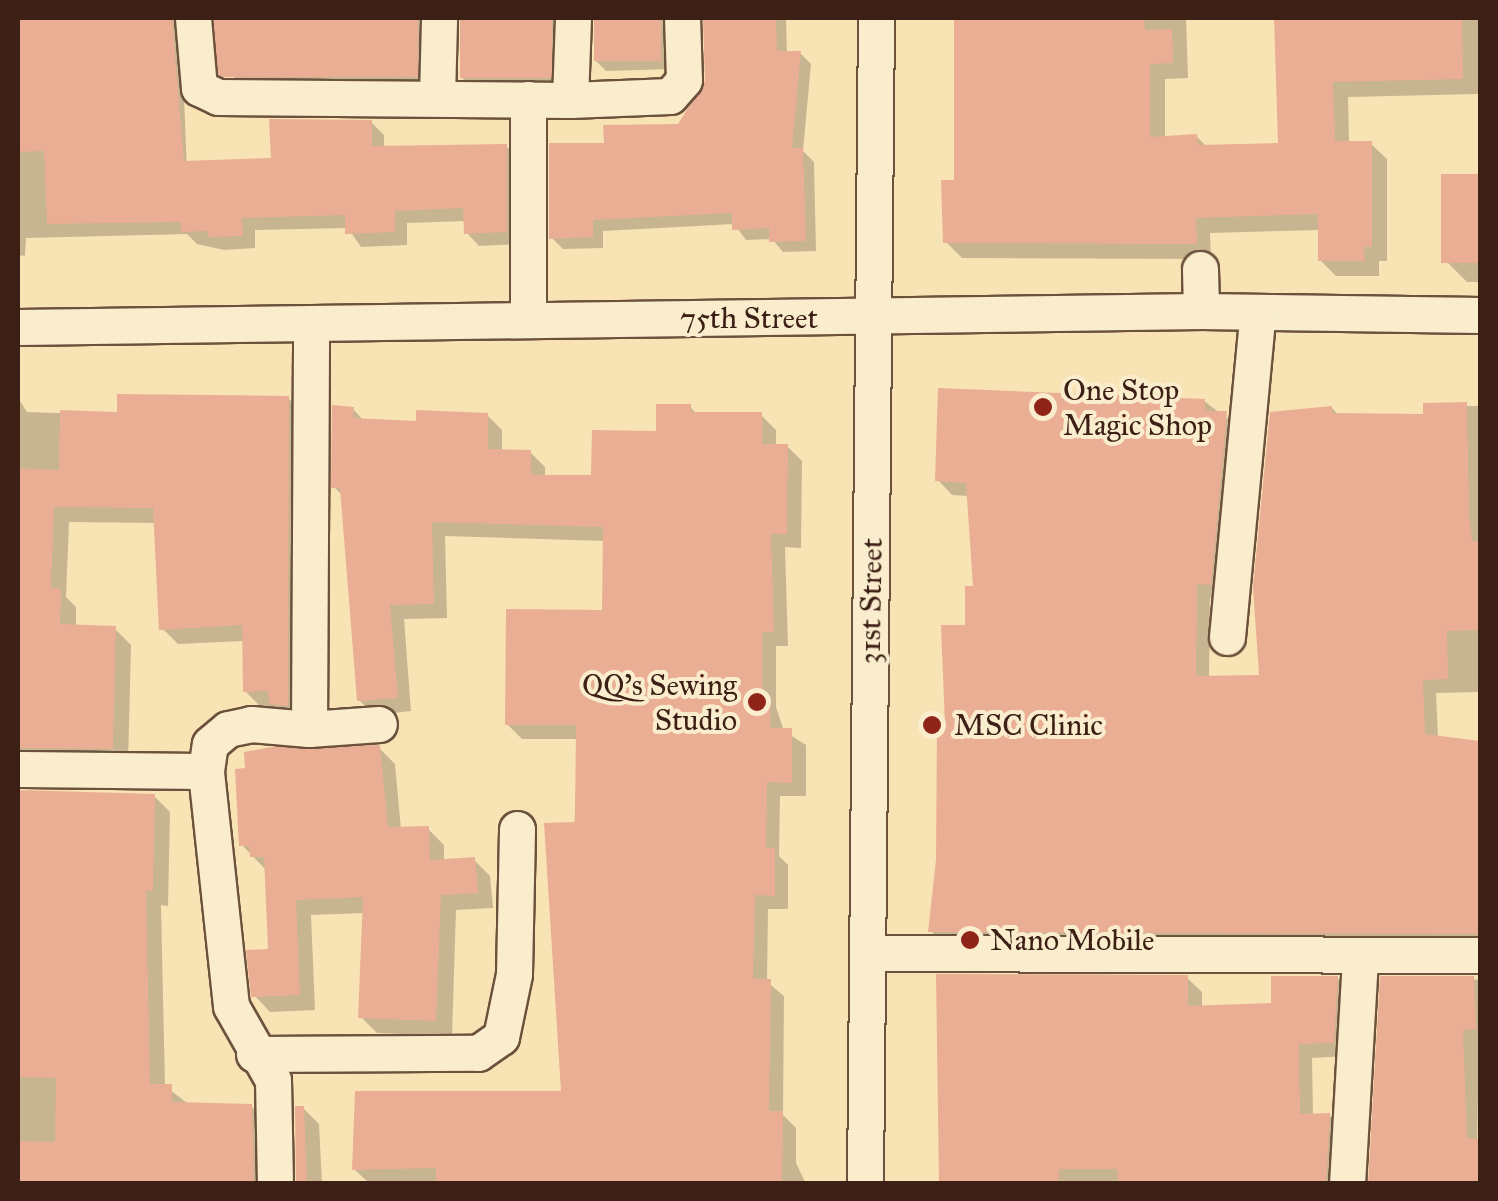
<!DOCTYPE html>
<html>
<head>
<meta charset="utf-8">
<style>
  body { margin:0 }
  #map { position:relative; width:1498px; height:1201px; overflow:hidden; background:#f8e3b4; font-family:"IM FELL Great Primer",serif }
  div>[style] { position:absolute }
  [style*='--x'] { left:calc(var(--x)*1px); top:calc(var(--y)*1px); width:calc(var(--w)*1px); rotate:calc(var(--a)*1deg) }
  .shadow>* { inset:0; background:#0003; transform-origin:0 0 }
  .building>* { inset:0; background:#eaae94; transform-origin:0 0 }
  .roads { filter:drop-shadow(2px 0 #6c513d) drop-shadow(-2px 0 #6c513d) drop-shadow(0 2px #6c513d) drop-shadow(0 -2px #6c513d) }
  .minor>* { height:35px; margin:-17.5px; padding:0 17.5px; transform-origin:17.5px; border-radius:17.5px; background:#faedce }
  .dots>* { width:28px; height:28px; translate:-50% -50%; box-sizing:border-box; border:5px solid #faedce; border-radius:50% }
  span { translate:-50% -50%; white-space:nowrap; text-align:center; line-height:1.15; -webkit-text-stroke:8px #faedce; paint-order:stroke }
  .street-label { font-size:30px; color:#3d2015 }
  .poi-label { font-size:30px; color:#3d2015 }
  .left { translate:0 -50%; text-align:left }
  .right { translate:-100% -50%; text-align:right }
  .frame { position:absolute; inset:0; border:20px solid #3d2015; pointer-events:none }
</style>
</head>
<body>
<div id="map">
  <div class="shadow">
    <i style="clip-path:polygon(18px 18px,181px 18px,187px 174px,273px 161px,371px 122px,384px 135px,384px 148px,506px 146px,519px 160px,519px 244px,479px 246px,466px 232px,466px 221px,407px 223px,407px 245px,361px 247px,348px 228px,255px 230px,255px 248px,224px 250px,197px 244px,187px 234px,26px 238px,25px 256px,18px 255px)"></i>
    <i style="clip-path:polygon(230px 18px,435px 18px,427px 88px,243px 86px,232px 75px)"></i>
    <i style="clip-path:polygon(461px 18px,569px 18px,560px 89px,473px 88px,461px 77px)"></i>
    <i style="clip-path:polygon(595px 18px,676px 18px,672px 69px,606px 71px,595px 60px)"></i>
    <i style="clip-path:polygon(706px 18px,786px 18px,787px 54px,800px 53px,811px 64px,803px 151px,814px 162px,816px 251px,783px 252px,772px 239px,746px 240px,734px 224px,603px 231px,603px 248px,563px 249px,552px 238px,606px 145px,679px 126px,708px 80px)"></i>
    <i style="clip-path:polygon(954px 18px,1186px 18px,1188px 78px,1165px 79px,1165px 138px,1196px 136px,1208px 148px,1280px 145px,1277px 18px,1480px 18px,1480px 75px,1478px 94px,1348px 97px,1349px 144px,1371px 144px,1387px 159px,1387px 261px,1379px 261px,1379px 276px,1336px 276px,1320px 260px,1320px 230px,1210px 233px,1211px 259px,962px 258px,946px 242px,956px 182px)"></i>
    <i style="clip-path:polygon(1480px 177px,1480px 282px,1467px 282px,1448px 263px,1444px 179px)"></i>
    <i style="clip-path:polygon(18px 398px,27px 412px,119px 415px,288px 398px,304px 414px,303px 721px,261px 707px,245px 691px,244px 641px,178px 644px,162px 628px,156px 523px,69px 522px,66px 597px,76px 607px,76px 627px,115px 629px,131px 645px,128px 764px,18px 772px)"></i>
    <i style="clip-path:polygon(1204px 401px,1240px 428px,1224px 598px,1210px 597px,1209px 679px,1262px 677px,1332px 408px,1339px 416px,1426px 417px,1426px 406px,1480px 406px,1480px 692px,1436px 693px,1438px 738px,1480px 744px,1480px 947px,945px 945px,931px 931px,948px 728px,976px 588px,969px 496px,952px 495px,938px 480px)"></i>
    <i style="clip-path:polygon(690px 407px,698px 415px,761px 415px,776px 430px,776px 446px,787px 446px,802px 461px,801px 548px,785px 547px,788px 646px,776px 646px,776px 707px,784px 731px,806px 745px,806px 796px,780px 796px,779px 856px,788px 865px,788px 909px,768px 909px,767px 982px,784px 996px,783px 1115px,796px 1128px,796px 1163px,806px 1184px,369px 1183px,354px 1169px,563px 1094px,578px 739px,522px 739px,507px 724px,604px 613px,605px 541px,445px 536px,447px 618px,404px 619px,411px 711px,374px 715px,359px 700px,343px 496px,334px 487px,353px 409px,364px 421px,419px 424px,487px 415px,502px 430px,502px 452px,530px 452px,545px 467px,545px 477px,594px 477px)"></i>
    <i style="clip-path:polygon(379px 748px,395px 764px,401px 829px,428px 829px,444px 845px,444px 862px,474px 860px,490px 876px,493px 908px,456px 910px,452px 1036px,377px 1033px,361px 1017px,365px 913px,311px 915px,315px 1010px,270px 1012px,254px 995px,270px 952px,267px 871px,242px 845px)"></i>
    <i style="clip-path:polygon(18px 793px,154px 796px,170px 812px,168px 906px,161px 905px,165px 1086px,187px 1103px,251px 1106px,267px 1122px,269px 1184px,18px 1184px)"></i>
    <i style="clip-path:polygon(1187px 978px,1202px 992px,1202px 1008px,1274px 1006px,1337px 978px,1351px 992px,1347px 1056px,1312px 1058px,1313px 1116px,1329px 1115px,1343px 1130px,1342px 1184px,943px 1184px)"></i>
    <i style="left:1382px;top:978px;width:98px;height:206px;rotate:1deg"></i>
    <i style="clip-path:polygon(303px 1108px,319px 1124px,322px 1184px,297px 1184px)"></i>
  </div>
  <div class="building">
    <i style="clip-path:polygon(18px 18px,172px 18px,184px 161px,271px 158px,269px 119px,372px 120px,372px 146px,507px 144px,507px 232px,464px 234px,463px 208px,395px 211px,395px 232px,345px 234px,345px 215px,242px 218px,243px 236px,208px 237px,208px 231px,181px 232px,180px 222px,47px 224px,44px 151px,18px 152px)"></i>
    <i style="left:214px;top:18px;width:204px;height:59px"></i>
    <i style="left:460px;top:18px;width:92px;height:60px"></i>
    <i style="left:594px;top:18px;width:67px;height:43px"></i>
    <i style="clip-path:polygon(703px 18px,776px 18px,777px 51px,801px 51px,792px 148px,803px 148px,806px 241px,769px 242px,769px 228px,732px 230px,732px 213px,593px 220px,593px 237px,549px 239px,549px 143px,604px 143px,603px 125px,678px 124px,705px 81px)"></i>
    <i style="clip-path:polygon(1144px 18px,1145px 30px,1172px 29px,1173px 63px,1150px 64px,1150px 137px,1197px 134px,1198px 145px,1278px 143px,1274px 18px,1462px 18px,1463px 79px,1333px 82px,1335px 141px,1372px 141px,1372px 247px,1364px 247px,1365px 261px,1318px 261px,1318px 214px,1196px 218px,1197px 244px,943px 243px,941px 180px,954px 180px,954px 20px)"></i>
    <i style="left:1480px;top:174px;width:89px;height:39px;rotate:90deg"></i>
    <i style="clip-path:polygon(938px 388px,1205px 399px,1205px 411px,1227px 411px,1211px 585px,1197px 584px,1196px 676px,1259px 675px,1253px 587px,1270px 412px,1332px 406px,1332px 413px,1423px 414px,1423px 403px,1467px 402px,1469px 515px,1472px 541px,1480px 541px,1480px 630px,1447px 631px,1448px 679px,1423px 680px,1425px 734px,1480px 741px,1480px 934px,928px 932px,936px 860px,937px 725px,945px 725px,941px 625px,965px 625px,965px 586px,973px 586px,966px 483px,935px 481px)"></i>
    <i style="clip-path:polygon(117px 394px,289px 396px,288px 706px,269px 704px,268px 691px,243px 692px,242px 625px,159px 630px,153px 508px,54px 507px,51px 588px,61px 589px,60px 624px,116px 626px,113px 749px,18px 748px,18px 468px,59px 470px,60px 410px,117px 412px)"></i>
    <i style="clip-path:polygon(656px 404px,691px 404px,691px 412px,762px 412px,762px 444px,788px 444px,787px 534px,771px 534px,774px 632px,762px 632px,762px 698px,770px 698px,770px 728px,792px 728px,792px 783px,767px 782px,766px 848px,775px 848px,775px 896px,755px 895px,753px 979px,771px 979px,769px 1111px,783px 1111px,782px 1184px,436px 1184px,436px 1168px,352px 1170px,355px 1091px,561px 1091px,544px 823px,575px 822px,576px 725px,505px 725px,506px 609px,602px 610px,603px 527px,432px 522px,434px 604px,390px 605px,398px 698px,357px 701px,340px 488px,331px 488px,332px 405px,354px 407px,353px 418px,416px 421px,416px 410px,488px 413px,488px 449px,531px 450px,531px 475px,591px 475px,592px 430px,656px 431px)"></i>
    <i style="clip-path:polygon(380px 745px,388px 827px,429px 826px,430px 860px,475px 857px,478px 893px,441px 895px,436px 1021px,358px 1018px,363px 897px,296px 900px,300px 995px,251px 997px,246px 950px,268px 949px,264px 857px,250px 857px,249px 846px,239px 846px,235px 769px,245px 768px,244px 752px,271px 747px)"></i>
    <i style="clip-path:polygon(18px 790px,155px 794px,153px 891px,146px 890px,150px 1084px,172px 1084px,172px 1102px,252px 1104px,254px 1184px,18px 1184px,18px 1141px,55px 1142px,56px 1078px,18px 1077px)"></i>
    <i style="clip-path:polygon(936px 974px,1188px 975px,1188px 1006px,1271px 1003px,1271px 976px,1338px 976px,1334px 1043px,1299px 1044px,1300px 1114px,1330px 1113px,1326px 1184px,1118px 1184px,1117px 1169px,1059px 1169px,1059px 1184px,939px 1184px)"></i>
    <i style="clip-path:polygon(1380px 976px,1474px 976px,1476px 1029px,1463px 1030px,1467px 1138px,1480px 1139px,1480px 1184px,1368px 1184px)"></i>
    <i style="clip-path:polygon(295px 1106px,304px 1106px,307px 1184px,296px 1184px)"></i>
  </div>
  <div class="roads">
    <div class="minor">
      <i style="--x:193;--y:18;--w:70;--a:85.1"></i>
      <i style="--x:199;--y:88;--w:21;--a:25"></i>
      <i style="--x:218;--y:97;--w:352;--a:0.5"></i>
      <i style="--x:570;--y:100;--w:100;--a:-2.3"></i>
      <i style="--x:670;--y:96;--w:21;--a:-49"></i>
      <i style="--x:684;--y:80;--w:62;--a:-91.8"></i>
      <i style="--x:437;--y:97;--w:79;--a:-88.5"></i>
      <i style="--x:528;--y:99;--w:221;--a:90"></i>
      <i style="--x:570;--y:100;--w:82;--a:-87.9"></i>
      <i style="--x:1200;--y:269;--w:42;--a:88.6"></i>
      <i style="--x:18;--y:327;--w:1183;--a:-0.77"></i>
      <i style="--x:1201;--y:311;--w:279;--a:0.8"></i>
      <i style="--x:1227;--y:637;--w:326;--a:-84.6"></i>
      <i style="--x:309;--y:729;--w:406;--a:-89.7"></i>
      <i style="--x:18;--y:769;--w:188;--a:0.6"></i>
      <i style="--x:867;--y:953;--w:613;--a:0.19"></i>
      <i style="--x:254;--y:1054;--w:224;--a:-0.3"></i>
      <i style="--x:478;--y:1053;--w:28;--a:-35"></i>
      <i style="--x:501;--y:1037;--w:64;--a:-78.3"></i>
      <i style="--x:514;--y:974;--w:145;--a:-88.8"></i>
      <i style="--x:275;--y:1184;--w:104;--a:-91.1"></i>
      <i style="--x:273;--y:1080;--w:85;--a:-119.6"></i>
      <i style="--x:231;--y:1006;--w:236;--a:-96.1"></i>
      <i style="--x:206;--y:771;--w:27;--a:-82"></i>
      <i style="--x:210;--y:744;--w:23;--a:-40"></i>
      <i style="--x:228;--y:729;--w:24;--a:-12"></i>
      <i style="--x:251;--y:724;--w:58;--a:4.9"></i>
      <i style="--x:309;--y:729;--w:70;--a:-4.1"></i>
      <i style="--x:865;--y:1184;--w:1166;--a:-89.46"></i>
      <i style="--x:1347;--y:1184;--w:228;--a:-86.7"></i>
    </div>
  </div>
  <div class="dots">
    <i style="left:1043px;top:407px;background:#8f2418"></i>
    <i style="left:757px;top:702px;background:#8f2418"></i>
    <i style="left:932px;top:725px;background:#8f2418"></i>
    <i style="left:970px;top:940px;background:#8f2418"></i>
  </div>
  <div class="street-label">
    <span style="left:749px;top:318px">75th Street</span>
    <span style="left:871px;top:601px;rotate:-89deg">31st Street</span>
  </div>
  <div class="poi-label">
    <span class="left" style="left:1063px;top:407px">One Stop<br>Magic Shop</span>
    <span class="right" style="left:737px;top:702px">QQ's Sewing<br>Studio</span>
    <span class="left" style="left:954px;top:725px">MSC Clinic</span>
    <span class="left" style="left:990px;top:940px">Nano Mobile</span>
  </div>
  <div class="frame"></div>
</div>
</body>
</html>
